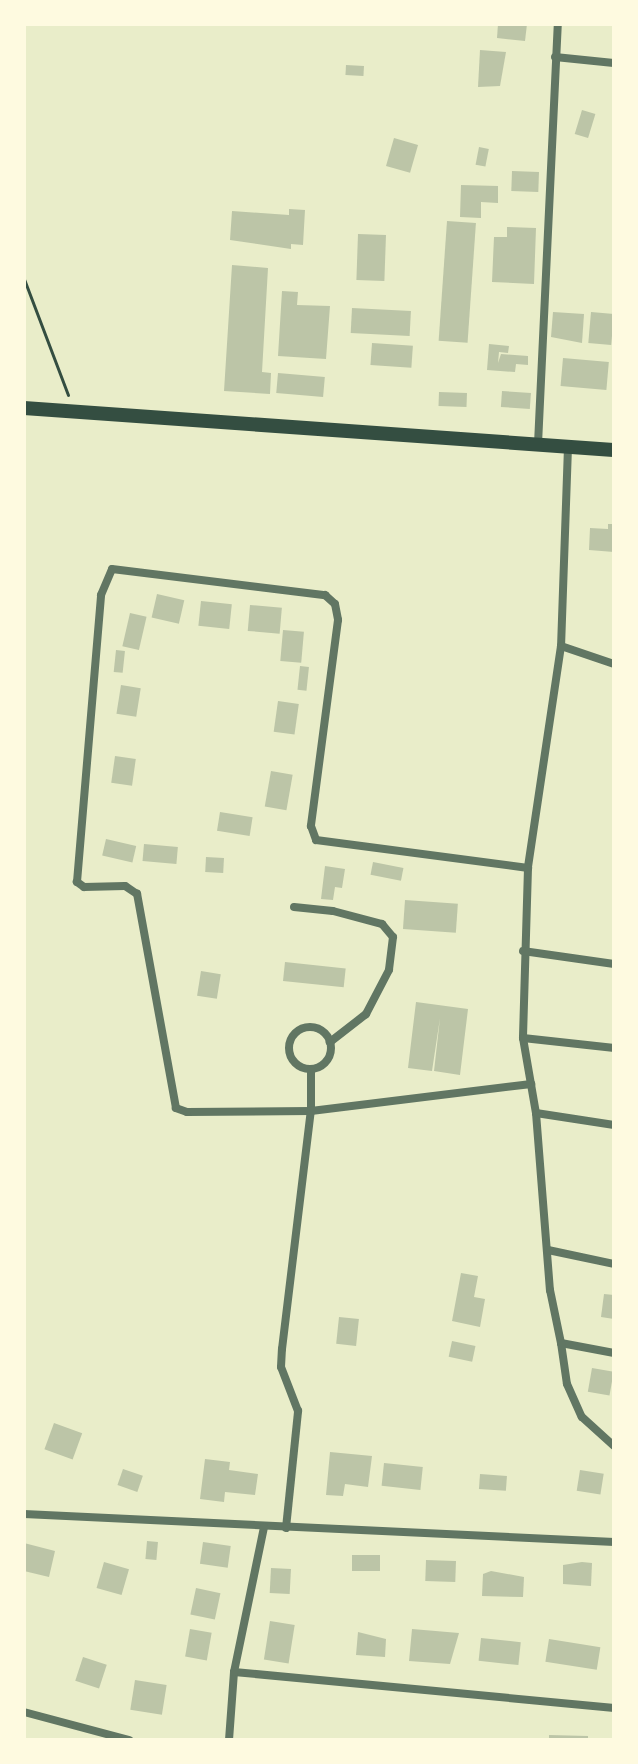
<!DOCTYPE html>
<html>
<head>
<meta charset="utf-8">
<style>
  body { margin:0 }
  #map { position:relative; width:638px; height:1764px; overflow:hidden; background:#e9edc9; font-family:Merriweather,serif }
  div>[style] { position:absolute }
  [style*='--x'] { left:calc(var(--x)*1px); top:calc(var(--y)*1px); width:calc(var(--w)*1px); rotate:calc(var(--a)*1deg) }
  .building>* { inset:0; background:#bcc5a7; transform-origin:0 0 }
  .path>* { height:3px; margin:-1.5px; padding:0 1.5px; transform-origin:1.5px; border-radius:1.5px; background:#344e41 }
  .minor>* { height:8px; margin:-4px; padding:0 4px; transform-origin:4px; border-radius:4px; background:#617663 }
  .minor>.ring { margin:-4px; padding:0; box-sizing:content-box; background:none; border:8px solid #617663; border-radius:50% }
  .primary>* { height:14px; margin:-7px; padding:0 7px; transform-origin:7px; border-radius:7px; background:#344e41 }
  span { translate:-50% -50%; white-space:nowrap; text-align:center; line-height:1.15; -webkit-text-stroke:8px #fefae0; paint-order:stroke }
  .frame { position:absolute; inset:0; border:26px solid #fefae0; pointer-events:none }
</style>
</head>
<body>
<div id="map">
  <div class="building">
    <i style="clip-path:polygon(498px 24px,527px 24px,525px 41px,497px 38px)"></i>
    <i style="clip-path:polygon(480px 50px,506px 52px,500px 86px,478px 87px)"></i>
    <i style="left:346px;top:65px;width:18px;height:10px;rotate:3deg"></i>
    <i style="left:582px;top:110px;width:14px;height:25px;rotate:17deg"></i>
    <i style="left:394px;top:138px;width:25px;height:29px;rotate:16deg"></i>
    <i style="left:479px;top:147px;width:10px;height:18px;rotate:11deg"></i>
    <i style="left:512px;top:171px;width:27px;height:20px;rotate:2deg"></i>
    <i style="clip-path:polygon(461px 185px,498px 186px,498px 203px,481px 202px,481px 218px,460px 217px)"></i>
    <i style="clip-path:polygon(289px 209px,305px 210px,303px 245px,291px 244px,291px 249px,230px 240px,232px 211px,289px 215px)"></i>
    <i style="left:447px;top:221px;width:29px;height:120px;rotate:4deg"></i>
    <i style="clip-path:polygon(507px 227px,536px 228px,534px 284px,492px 282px,494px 237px,507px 237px)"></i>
    <i style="left:358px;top:234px;width:28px;height:46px;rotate:2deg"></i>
    <i style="clip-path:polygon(232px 265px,268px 268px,262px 372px,271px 373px,270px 394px,224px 391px)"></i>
    <i style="clip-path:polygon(282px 291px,298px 292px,297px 305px,330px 306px,326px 359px,278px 356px)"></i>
    <i style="left:352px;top:308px;width:59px;height:25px;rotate:3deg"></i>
    <i style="clip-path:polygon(553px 312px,584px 314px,582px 343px,551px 337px)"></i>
    <i style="left:591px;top:312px;width:23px;height:31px;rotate:5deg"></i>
    <i style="left:372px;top:343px;width:41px;height:22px;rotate:4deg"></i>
    <i style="clip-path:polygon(489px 344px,509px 346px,508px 353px,499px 352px,498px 363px,501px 354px,528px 356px,528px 365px,516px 364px,515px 372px,487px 370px)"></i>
    <i style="left:563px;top:358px;width:46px;height:28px;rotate:5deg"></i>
    <i style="left:278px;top:373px;width:47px;height:20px;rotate:5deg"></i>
    <i style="left:502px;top:391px;width:29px;height:16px;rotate:4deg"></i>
    <i style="left:439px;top:392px;width:28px;height:14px;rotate:2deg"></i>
    <i style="clip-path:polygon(608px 524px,614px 524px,614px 552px,589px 550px,590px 528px,608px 529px)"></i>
    <i style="left:157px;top:594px;width:28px;height:24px;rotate:13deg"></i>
    <i style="left:201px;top:601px;width:31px;height:25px;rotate:6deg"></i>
    <i style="left:250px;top:605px;width:32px;height:26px;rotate:5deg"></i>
    <i style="left:130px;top:613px;width:17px;height:34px;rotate:13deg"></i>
    <i style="left:283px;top:630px;width:21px;height:31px;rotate:5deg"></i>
    <i style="left:116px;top:650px;width:9px;height:22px;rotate:6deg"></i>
    <i style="left:300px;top:666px;width:9px;height:24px;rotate:6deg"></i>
    <i style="left:121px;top:685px;width:20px;height:29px;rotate:9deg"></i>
    <i style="left:278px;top:701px;width:21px;height:31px;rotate:8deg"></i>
    <i style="left:115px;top:756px;width:21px;height:27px;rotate:8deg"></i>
    <i style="left:271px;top:771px;width:22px;height:36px;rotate:10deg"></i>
    <i style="left:220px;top:812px;width:33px;height:19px;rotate:9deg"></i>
    <i style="left:106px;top:839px;width:31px;height:17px;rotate:13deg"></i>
    <i style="left:144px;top:844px;width:34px;height:17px;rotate:5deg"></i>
    <i style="left:206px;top:857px;width:18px;height:15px;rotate:3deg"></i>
    <i style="left:373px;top:862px;width:31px;height:13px;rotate:11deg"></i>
    <i style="clip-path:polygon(325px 866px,345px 869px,342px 888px,335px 887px,333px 900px,321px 899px)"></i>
    <i style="left:405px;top:900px;width:53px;height:29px;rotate:4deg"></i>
    <i style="left:285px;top:962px;width:61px;height:19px;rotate:6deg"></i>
    <i style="left:201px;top:971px;width:20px;height:25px;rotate:9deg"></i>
    <i style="clip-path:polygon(416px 1002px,468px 1009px,460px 1075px,434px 1071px,440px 1018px,432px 1071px,408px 1068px)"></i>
    <i style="clip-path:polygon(461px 1273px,478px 1276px,474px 1297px,485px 1299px,480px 1327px,452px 1321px)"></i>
    <i style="clip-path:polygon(604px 1294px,614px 1295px,614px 1319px,601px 1317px)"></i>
    <i style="left:339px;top:1317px;width:20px;height:27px;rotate:6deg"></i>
    <i style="left:452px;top:1341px;width:24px;height:16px;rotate:12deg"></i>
    <i style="left:592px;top:1368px;width:22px;height:24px;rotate:10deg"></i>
    <i style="left:54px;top:1423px;width:30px;height:28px;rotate:20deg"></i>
    <i style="clip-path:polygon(330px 1452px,372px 1456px,368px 1487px,345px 1484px,343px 1496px,326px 1495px)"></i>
    <i style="clip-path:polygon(205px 1459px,230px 1462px,229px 1470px,258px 1474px,255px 1495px,225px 1492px,224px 1502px,200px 1499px)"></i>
    <i style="left:384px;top:1463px;width:39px;height:23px;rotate:6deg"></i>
    <i style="left:123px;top:1469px;width:21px;height:17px;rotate:19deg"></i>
    <i style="left:580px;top:1470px;width:24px;height:21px;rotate:9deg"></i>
    <i style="left:480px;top:1474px;width:27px;height:15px;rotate:4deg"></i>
    <i style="left:147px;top:1541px;width:11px;height:18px;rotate:5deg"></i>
    <i style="left:203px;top:1542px;width:28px;height:22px;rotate:8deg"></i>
    <i style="clip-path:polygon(24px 1543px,55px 1551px,49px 1577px,24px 1571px)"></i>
    <i style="left:352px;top:1555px;width:28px;height:16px"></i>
    <i style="left:426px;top:1560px;width:30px;height:21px;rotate:2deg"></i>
    <i style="left:104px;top:1562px;width:26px;height:27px;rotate:16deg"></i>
    <i style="clip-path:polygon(582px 1562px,592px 1563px,591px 1586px,563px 1584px,563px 1565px)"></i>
    <i style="left:271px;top:1568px;width:20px;height:25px;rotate:3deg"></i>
    <i style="clip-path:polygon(491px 1571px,524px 1577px,523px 1597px,482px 1596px,483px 1574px)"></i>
    <i style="left:196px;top:1588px;width:25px;height:27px;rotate:12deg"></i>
    <i style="left:270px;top:1621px;width:25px;height:39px;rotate:9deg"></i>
    <i style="left:190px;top:1629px;width:22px;height:28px;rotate:10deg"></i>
    <i style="clip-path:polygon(412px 1629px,459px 1633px,450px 1664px,409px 1661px)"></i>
    <i style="clip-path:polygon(358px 1632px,386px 1639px,385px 1657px,356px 1655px)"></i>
    <i style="left:481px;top:1638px;width:40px;height:23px;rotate:6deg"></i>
    <i style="left:549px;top:1639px;width:52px;height:23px;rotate:9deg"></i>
    <i style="left:83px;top:1657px;width:25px;height:25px;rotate:18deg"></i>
    <i style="left:135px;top:1680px;width:32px;height:30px;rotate:9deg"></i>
    <i style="clip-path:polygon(549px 1735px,588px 1736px,588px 1740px,549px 1740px)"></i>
  </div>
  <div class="path">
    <i style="--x:24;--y:279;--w:124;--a:69.2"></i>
  </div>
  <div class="minor">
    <i style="--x:555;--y:57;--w:59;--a:5.8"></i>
    <i style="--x:538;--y:444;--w:420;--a:-87.3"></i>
    <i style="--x:568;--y:447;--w:199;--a:92"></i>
    <i style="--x:561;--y:646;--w:224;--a:98.5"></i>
    <i style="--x:528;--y:868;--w:170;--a:91.7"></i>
    <i style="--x:523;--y:1038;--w:76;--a:80.2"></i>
    <i style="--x:536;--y:1113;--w:178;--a:85.5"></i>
    <i style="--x:550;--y:1290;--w:54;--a:78.3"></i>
    <i style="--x:561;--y:1343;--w:54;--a:10.7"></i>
    <i style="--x:561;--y:646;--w:56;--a:18.8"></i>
    <i style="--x:294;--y:907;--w:39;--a:6"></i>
    <i style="--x:333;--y:911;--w:51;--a:14.9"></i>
    <i style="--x:382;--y:924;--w:17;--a:50"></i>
    <i style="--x:393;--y:937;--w:33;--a:97"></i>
    <i style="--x:389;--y:970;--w:50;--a:117.6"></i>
    <i style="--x:366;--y:1014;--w:46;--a:142.1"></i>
    <i style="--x:523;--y:951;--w:92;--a:8.1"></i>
    <i class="ring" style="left:289px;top:1027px;width:34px;height:34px"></i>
    <i style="--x:523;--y:1038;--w:92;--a:6.3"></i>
    <i style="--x:311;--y:1070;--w:41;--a:90"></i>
    <i style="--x:311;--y:1111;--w:124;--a:179.5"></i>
    <i style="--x:187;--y:1112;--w:12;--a:-160"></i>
    <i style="--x:176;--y:1108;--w:218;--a:-100.3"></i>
    <i style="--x:137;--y:894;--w:14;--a:-146"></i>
    <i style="--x:125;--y:886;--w:41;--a:178.6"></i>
    <i style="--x:84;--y:887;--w:9;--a:-144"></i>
    <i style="--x:77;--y:882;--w:288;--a:-85.2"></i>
    <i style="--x:101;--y:595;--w:28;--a:-67"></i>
    <i style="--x:112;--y:569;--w:215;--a:7"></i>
    <i style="--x:325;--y:595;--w:13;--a:42"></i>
    <i style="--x:335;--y:604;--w:16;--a:79"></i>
    <i style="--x:338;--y:620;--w:208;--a:97.5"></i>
    <i style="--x:311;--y:826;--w:15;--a:70"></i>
    <i style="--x:316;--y:840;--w:214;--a:7.5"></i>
    <i style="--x:536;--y:1113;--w:79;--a:8.7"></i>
    <i style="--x:548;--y:1250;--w:67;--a:12"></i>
    <i style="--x:561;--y:1343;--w:41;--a:81.7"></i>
    <i style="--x:567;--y:1384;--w:36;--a:66"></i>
    <i style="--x:582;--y:1417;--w:43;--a:42.2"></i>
    <i style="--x:24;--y:1514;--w:591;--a:2.72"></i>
    <i style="--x:286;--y:1528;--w:118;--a:-84.1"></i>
    <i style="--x:298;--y:1411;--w:47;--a:-111.1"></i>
    <i style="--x:281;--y:1367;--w:18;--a:-87"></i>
    <i style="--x:282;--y:1349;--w:240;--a:-83.1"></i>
    <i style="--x:311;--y:1111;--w:222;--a:-7"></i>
    <i style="--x:234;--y:1672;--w:382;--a:5.4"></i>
    <i style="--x:24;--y:1712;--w:109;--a:14.9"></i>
    <i style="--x:229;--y:1740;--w:68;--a:-85.8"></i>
    <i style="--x:234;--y:1672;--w:148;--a:-78.3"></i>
  </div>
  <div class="primary">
    <i style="--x:24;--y:408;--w:591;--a:4.07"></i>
  </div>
  <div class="frame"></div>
</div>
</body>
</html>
